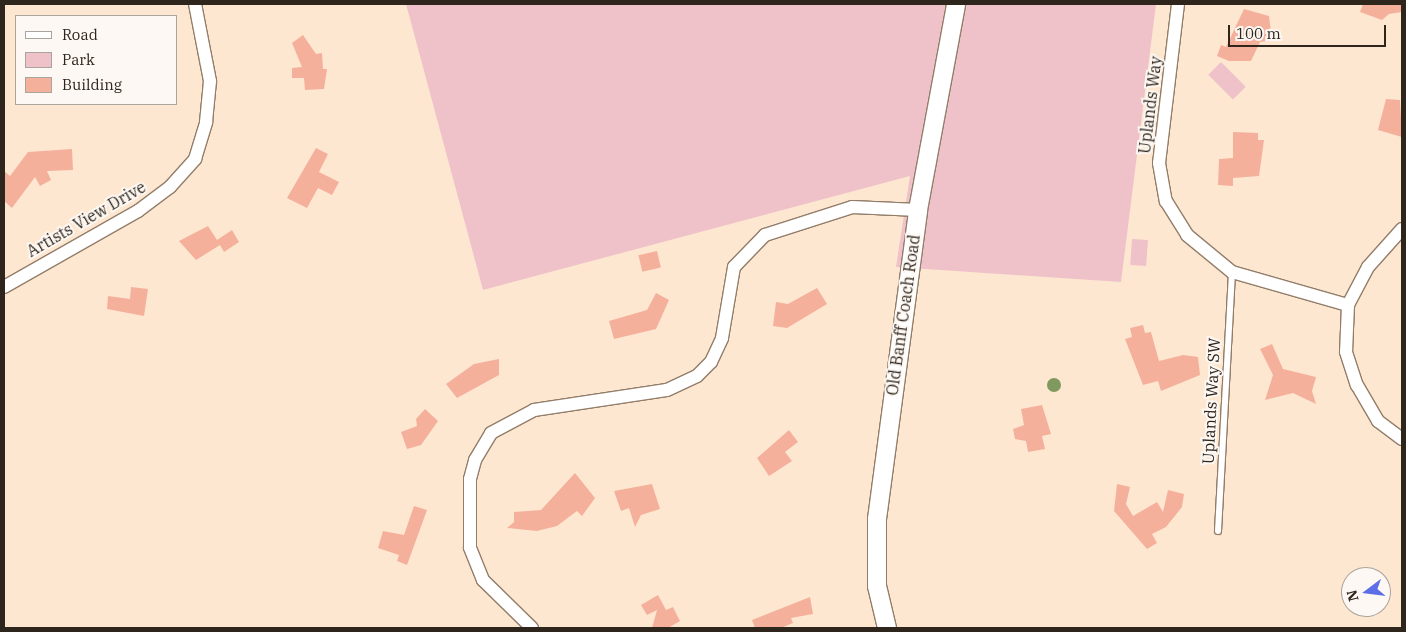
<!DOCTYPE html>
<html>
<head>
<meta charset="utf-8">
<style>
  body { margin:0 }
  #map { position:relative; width:1406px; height:632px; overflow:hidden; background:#fee7d0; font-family:"IBM Plex Serif",serif }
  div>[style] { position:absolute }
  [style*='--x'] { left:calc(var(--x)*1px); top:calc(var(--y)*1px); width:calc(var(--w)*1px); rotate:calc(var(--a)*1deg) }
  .green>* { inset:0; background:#efc2ca; transform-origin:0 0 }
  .water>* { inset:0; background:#7f995f }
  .round { border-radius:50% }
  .building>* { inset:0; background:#f5b09c; transform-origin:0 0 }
  .roads { filter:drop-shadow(1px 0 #927d69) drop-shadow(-1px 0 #927d69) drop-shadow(0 1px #927d69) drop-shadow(0 -1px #927d69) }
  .lane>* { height:6px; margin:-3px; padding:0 3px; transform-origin:3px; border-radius:3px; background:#fff }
  .street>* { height:12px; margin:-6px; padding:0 6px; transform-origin:6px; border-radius:6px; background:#fff }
  .secondary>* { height:18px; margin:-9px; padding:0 9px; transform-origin:9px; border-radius:9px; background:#fff }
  span { translate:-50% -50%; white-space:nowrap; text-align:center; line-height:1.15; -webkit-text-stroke:4px #fdf8f3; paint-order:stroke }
  .street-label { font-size:16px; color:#2e251d }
  .frame { position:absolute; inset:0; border:5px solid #2e251d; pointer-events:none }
  .legend { position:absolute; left:15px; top:15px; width:162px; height:90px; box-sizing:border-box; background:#fdf8f3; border:1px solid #aaa49d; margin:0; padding:6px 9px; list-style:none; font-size:15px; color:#2e251d }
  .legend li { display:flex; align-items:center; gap:10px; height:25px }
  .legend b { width:25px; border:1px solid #aaa49d }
  .north { position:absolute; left:1341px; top:567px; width:50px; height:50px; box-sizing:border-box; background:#fdf8f3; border:1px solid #aaa49d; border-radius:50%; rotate:255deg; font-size:14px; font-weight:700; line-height:20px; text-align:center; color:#2e251d }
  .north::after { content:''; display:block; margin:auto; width:18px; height:22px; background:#5e6ee6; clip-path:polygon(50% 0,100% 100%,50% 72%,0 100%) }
  .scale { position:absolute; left:1228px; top:25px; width:158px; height:22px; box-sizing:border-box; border:2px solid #2e251d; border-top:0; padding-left:6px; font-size:15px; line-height:18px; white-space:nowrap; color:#2e251d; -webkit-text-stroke:4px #fdf8f3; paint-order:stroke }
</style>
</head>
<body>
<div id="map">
  <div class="green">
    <i style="clip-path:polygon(406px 4px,1156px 4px,1121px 282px,896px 267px,910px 176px,483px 290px)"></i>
    <i style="left:1221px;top:62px;width:35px;height:18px;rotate:45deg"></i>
    <i style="left:1132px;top:239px;width:16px;height:26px;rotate:4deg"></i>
  </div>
  <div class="water">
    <i class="round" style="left:1047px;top:378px;width:14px;height:14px"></i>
  </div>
  <div class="building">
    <i style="clip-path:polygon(1363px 4px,1402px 4px,1402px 12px,1389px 14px,1382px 20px,1360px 12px)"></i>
    <i style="clip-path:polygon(1244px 9px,1269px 16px,1272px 40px,1260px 42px,1251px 61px,1229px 61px,1217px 56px,1221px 45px,1226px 47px)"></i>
    <i style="clip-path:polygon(303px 35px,316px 54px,322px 53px,323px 69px,327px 69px,324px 89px,305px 90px,304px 78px,292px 78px,292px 68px,302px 67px,292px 43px)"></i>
    <i style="clip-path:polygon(1386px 99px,1400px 100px,1402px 137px,1378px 130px)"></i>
    <i style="clip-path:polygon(1233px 132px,1258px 133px,1258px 140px,1264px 140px,1259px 176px,1233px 178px,1233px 186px,1218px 185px,1219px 159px,1233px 158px)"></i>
    <i style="clip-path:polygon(316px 148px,328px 154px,319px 172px,339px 182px,332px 195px,318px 188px,307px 208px,287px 198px)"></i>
    <i style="clip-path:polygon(72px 149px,73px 170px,47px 171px,51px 180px,40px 186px,35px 177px,12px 208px,4px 201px,4px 171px,10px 176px,28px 152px)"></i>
    <i style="clip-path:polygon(208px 226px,217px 240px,232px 230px,239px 242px,224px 252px,220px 245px,196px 260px,179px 241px)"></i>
    <i style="left:657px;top:251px;width:17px;height:19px;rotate:77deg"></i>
    <i style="clip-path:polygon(131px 287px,148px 289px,144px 316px,107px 309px,108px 296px,130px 299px)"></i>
    <i style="clip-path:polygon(817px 288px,827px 304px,787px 328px,773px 326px,776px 302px,788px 304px)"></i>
    <i style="clip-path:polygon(656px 293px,669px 300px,656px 329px,614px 339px,609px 321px,647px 310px)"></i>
    <i style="clip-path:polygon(1143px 325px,1145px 333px,1151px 332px,1159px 361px,1183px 355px,1198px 357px,1200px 375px,1161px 391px,1158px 381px,1143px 385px,1125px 339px,1132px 337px,1130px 328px)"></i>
    <i style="clip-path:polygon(1272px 344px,1283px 369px,1316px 377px,1312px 391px,1316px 404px,1293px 393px,1265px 400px,1273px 375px,1260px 349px)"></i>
    <i style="clip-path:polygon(499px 359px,499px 375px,457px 398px,446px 384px,474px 364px)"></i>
    <i style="clip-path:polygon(1042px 405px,1051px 434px,1042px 436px,1045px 449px,1028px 452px,1026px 441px,1015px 439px,1013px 429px,1024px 425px,1021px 409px)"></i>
    <i style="clip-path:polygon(425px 409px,438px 421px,421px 445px,407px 449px,401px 432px,417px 426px,416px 419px)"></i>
    <i style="clip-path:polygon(789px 430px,798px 442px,785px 452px,792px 461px,769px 476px,757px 458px)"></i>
    <i style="clip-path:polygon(575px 473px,595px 498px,582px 516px,577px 511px,557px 526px,537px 531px,507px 528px,514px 522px,514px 512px,541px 510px)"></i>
    <i style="clip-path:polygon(652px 484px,660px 509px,641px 515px,635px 527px,629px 508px,621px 511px,614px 491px)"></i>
    <i style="clip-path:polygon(1117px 484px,1130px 487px,1126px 504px,1133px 516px,1157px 502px,1163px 512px,1168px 490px,1184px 494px,1182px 507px,1166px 527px,1152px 534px,1157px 543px,1147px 549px,1114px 511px)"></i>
    <i style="clip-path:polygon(414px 506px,427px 510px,407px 565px,397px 561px,399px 555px,378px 548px,383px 531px,404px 535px)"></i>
    <i style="clip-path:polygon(658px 595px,666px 610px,673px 607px,680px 621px,668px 628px,652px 628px,657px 610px,647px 615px,641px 605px)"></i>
    <i style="clip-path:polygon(810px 597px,813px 614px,791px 618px,793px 623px,781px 628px,755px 628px,752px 620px)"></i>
  </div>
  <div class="roads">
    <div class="lane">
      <i style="--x:1218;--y:531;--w:259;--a:-86.9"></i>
    </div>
    <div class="street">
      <i style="--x:1178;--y:4;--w:160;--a:96.8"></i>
      <i style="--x:1159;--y:163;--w:39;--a:80"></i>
      <i style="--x:1166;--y:201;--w:40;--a:58"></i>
      <i style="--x:1187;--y:235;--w:58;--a:39.4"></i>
      <i style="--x:1232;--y:272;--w:121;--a:15.9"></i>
      <i style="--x:1402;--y:229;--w:51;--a:131.8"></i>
      <i style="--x:1368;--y:267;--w:43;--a:117.8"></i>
      <i style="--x:1348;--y:305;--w:47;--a:92.4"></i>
      <i style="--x:1346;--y:352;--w:35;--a:72"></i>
      <i style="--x:1357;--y:385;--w:42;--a:59.7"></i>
      <i style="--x:1378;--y:421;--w:30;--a:37"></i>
      <i style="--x:4;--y:287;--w:154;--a:-29.6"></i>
      <i style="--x:138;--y:211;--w:40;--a:-37"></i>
      <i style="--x:170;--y:187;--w:38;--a:-48"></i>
      <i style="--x:195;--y:159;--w:39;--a:-73"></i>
      <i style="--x:206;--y:122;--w:41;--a:-84.4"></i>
      <i style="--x:210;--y:81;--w:78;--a:-101"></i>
      <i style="--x:532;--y:628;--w:69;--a:-135.6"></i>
      <i style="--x:483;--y:580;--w:35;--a:-112"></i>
      <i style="--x:470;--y:547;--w:68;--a:-90"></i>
      <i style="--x:470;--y:479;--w:20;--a:-75"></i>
      <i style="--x:475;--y:460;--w:31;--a:-59"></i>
      <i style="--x:491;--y:433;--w:49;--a:-28.1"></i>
      <i style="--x:534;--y:410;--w:134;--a:-8.6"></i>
      <i style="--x:667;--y:390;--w:33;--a:-25"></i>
      <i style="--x:697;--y:376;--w:20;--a:-45"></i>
      <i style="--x:711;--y:362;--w:26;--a:-65"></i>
      <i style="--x:722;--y:338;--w:72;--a:-80.4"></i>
      <i style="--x:734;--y:267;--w:45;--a:-45.9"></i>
      <i style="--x:765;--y:235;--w:91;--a:-17.8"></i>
      <i style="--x:852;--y:207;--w:66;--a:2.6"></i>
    </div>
    <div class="secondary">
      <i style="--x:887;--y:628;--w:43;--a:-103.4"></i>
      <i style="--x:877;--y:586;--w:67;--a:-90"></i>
      <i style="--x:877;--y:519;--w:312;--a:-82.4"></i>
      <i style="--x:918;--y:210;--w:209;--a:-79.5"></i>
    </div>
  </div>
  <div class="street-label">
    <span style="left:1150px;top:105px;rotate:-83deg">Uplands Way</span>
    <span style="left:86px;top:219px;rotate:-30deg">Artists View Drive</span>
    <span style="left:903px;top:315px;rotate:-82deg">Old Banff Coach Road</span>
    <span style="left:1211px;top:401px;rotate:-87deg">Uplands Way SW</span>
  </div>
  <div class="frame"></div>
  <ul class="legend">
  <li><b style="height:6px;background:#fff"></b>Road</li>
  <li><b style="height:14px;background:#efc2ca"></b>Park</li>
  <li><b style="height:14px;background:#f5b09c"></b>Building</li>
  </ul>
  <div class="north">N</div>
  <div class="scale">100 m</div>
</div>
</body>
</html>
